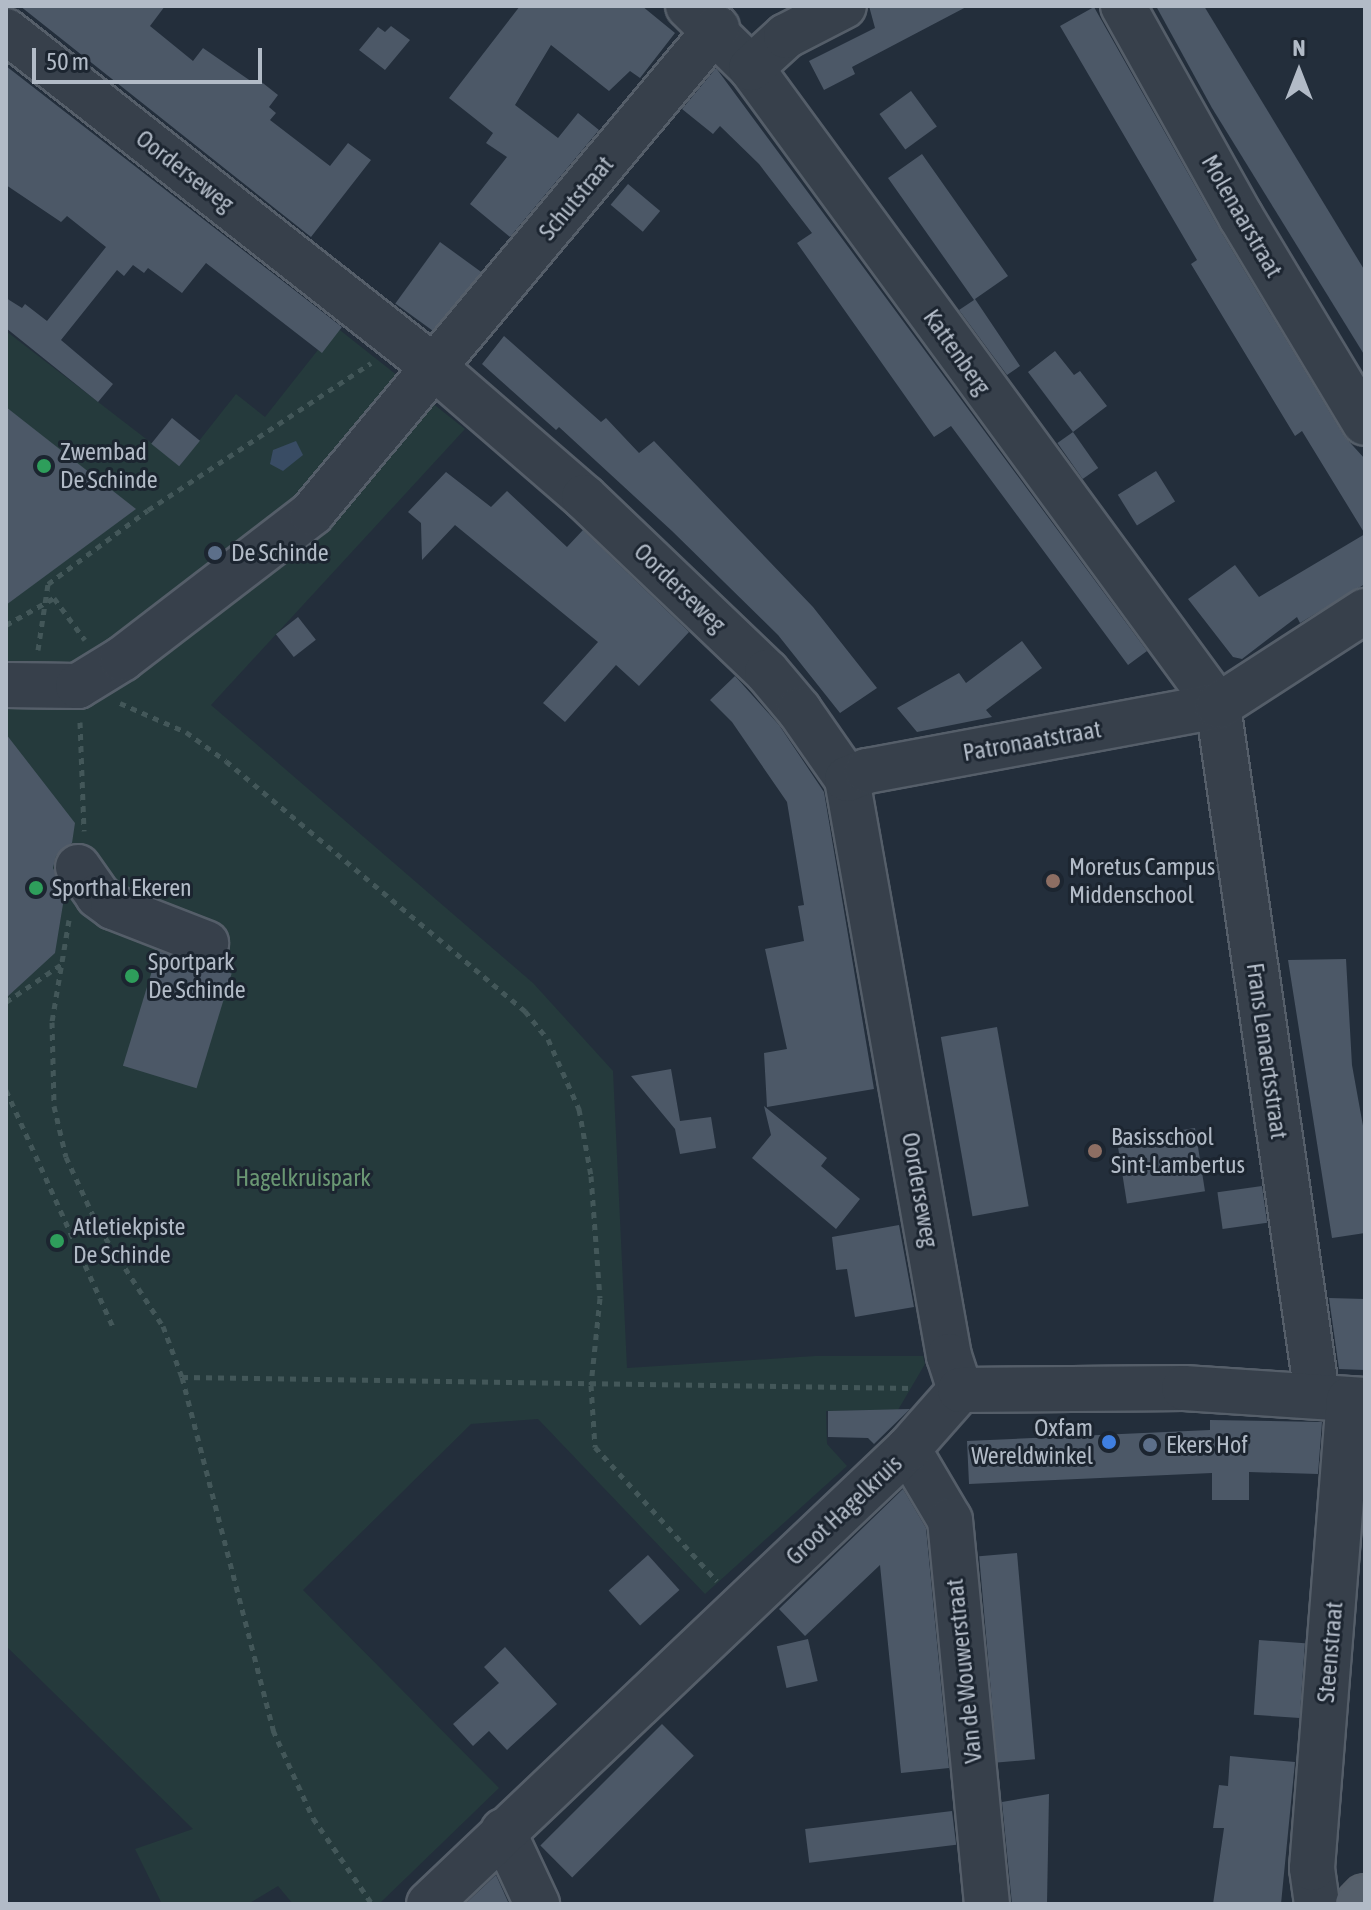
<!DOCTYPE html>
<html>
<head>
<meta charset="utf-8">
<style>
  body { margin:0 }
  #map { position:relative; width:1371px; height:1910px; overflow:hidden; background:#232e3b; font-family:"Asap Condensed",sans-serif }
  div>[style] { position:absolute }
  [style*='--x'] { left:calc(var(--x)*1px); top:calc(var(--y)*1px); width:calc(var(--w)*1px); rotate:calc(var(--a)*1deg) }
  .green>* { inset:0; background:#253a3c }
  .water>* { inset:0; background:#394c64 }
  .building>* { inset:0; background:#4c5867; transform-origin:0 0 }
  .path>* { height:5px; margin-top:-2.5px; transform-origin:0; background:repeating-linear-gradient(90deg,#435759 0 6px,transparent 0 12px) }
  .roads { filter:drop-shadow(2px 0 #555e69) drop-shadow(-2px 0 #555e69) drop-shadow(0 2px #555e69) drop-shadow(0 -2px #555e69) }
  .minor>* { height:44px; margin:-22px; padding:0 22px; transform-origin:22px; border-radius:22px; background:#37404b }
  .major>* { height:44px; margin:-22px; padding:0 22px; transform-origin:22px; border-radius:22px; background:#555f6b }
  .dots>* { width:22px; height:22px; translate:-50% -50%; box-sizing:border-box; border:4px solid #1c2530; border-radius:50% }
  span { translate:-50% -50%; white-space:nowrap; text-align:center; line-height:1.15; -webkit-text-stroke:6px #1c2530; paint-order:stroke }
  .street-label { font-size:24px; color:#b2bbc7 }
  .poi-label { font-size:24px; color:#b2bbc7 }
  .left { translate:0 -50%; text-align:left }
  .right { translate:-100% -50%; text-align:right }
  .park-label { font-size:24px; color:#6a9773 }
  .frame { position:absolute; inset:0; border:8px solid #b2bbc7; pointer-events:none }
  .north { position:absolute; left:1259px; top:32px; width:80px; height:80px; -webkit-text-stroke:6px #1c2530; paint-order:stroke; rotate:0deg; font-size:22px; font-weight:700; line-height:32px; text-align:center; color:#b2bbc7 }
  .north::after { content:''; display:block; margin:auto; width:28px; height:36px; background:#b2bbc7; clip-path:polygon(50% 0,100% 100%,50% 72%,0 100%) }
  .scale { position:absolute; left:32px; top:48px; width:230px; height:36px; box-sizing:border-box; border:4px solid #b2bbc7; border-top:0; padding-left:10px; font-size:24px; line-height:28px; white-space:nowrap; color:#b2bbc7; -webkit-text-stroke:6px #1c2530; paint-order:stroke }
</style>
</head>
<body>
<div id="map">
  <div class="green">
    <i style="clip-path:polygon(336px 327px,465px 429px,211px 705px,533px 983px,613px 1071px,627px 1368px,815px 1356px,923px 1356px,925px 1364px,898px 1410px,826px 1411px,827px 1444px,847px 1466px,705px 1594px,538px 1419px,471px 1424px,303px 1590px,499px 1788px,379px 1904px,293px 1904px,278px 1886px,248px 1904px,162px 1904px,135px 1849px,193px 1829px,6px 1646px,6px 331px,180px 465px,236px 394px,265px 417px)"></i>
  </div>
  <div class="water">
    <i style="clip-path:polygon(296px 441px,303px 455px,283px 471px,270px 464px,273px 450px)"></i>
  </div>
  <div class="building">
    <i style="clip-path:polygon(20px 6px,165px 6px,150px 26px,193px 61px,203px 48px,255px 84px,259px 80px,278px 95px,269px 107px,276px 113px,270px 120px,330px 166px,348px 143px,371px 160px,311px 237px)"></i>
    <i style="clip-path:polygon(520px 6px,642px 6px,675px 33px,640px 78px,630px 71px,609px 91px,551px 45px,515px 105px,558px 138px,578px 113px,599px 130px,510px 237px,470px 204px,507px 157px,486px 143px,493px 133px,449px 98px)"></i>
    <i style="clip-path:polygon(869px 6px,968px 6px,852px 67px,855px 74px,824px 90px,809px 61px,875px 28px)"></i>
    <i style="clip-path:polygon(1156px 6px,1204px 6px,1365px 271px,1365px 356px,1212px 108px)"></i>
    <i style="clip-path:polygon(1094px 7px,1220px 230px,1344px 436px,1365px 459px,1365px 584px,1300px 623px,1297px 617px,1242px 659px,1233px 657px,1188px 599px,1235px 565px,1259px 597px,1365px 534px,1302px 431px,1295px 436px,1191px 264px,1197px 260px,1060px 26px)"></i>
    <i style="clip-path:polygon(391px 26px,410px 40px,385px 70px,359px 50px,378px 27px,385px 32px)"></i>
    <i style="clip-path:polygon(6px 66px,342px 327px,322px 353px,206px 263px,182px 293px,148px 268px,144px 273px,133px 265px,124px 276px,117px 270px,61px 340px,113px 384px,98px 402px,6px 328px,6px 298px,22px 308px,25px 304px,47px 321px,106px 247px,67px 216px,61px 222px,6px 185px)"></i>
    <i style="clip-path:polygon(716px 68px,1147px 651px,1128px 665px,951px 426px,934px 437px,797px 243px,812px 233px,759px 164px,720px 126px,713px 134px,682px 109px)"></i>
    <i style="left:911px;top:91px;width:44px;height:39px;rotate:54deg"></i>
    <i style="clip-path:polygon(922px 154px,1008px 276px,975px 299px,1020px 366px,1007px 375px,959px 310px,974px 300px,888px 178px)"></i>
    <i style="left:628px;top:184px;width:42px;height:27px;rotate:40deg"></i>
    <i style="left:440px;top:242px;width:51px;height:76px;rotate:36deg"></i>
    <i style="clip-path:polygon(504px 336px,601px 422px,606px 418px,639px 453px,654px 441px,813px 607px,877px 688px,840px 713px,778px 635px,672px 531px,559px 427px,556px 430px,482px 364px)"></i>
    <i style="clip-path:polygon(1055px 351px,1074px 375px,1080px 371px,1107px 406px,1073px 432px,1028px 372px)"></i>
    <i style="clip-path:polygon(6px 407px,136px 509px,6px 605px)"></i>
    <i style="left:172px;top:418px;width:36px;height:33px;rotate:39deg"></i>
    <i style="left:1073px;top:432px;width:44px;height:19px;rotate:55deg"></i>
    <i style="left:1156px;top:471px;width:36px;height:45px;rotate:58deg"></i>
    <i style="clip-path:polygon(446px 472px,491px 507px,507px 491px,567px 547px,583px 530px,689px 632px,639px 686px,616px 665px,565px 722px,543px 703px,598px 642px,455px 525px,422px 560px,421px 523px,408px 512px)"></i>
    <i style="left:298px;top:617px;width:29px;height:28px;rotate:52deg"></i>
    <i style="clip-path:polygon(1022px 641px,1042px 668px,986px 710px,992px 717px,917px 732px,897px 708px,959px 673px,966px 683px)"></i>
    <i style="clip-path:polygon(735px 676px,779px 725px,824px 792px,874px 1089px,767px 1107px,764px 1053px,787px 1049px,765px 949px,804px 941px,798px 906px,804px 905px,787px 802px,732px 722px,710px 700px)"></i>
    <i style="clip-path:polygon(6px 734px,75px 823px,72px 843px,56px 856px,53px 868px,65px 892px,55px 953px,6px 998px)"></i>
    <i style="left:158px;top:951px;width:77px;height:120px;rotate:17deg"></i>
    <i style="clip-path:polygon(1346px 959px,1352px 1065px,1365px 1137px,1365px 1233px,1332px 1238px,1288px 960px)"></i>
    <i style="left:997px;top:1027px;width:182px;height:57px;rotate:80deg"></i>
    <i style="clip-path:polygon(671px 1069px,680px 1121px,711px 1117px,716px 1148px,680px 1154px,675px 1129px,631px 1076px)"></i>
    <i style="clip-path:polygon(764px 1106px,827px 1158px,821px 1166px,860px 1199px,836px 1229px,752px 1158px,771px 1135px)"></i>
    <i style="left:1195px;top:1128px;width:64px;height:79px;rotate:81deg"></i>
    <i style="left:1262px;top:1186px;width:37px;height:45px;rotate:82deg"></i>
    <i style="clip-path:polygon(899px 1225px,914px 1307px,855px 1317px,847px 1269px,836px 1270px,832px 1237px)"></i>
    <i style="clip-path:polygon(1329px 1298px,1365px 1299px,1365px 1370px,1339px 1369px)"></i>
    <i style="clip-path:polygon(910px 1409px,874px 1444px,868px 1438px,828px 1437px,828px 1411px)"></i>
    <i style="clip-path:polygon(1210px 1420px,1322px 1422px,1318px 1474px,1249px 1472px,1249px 1500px,1212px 1500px,1212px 1473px,969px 1484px,967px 1441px,1210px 1430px)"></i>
    <i style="clip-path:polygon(903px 1489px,926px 1528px,949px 1768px,901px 1773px,880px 1565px,805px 1636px,779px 1609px)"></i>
    <i style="left:1017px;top:1553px;width:207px;height:38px;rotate:85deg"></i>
    <i style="left:648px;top:1555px;width:47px;height:53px;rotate:48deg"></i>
    <i style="left:808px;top:1639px;width:43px;height:32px;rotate:77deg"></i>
    <i style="left:1259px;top:1640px;width:46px;height:75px;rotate:4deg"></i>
    <i style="clip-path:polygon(505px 1647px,557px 1704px,507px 1750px,489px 1731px,473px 1746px,453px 1724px,499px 1683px,484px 1667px)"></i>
    <i style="left:662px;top:1724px;width:45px;height:172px;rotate:45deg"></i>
    <i style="clip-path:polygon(1230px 1756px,1295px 1762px,1281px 1904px,1213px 1904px,1224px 1828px,1213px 1828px,1219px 1785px,1228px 1786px)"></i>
    <i style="clip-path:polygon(1049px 1794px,1047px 1904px,1012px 1904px,1002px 1802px)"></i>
    <i style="left:952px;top:1811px;width:34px;height:148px;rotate:83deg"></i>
    <i style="clip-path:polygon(496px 1875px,509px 1904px,465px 1904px)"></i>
  </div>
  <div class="path">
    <i style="--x:6;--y:625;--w:55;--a:-29.4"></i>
    <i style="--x:54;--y:598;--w:52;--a:53.6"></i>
    <i style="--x:38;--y:650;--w:67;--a:-81.4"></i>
    <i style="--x:48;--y:584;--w:124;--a:-36.5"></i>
    <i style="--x:148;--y:510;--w:267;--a:-33.4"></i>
    <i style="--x:120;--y:703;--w:72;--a:23.7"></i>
    <i style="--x:186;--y:732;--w:49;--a:35.9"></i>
    <i style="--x:226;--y:761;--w:390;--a:39.9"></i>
    <i style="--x:525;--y:1011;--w:36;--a:51"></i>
    <i style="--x:548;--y:1039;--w:77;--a:66.1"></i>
    <i style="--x:579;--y:1109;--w:68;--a:79.8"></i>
    <i style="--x:591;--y:1176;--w:122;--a:85.8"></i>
    <i style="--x:600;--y:1298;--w:87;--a:95.9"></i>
    <i style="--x:591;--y:1385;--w:62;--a:86.3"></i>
    <i style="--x:595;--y:1447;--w:181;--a:47.7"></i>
    <i style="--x:80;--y:722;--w:109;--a:87.9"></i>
    <i style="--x:69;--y:920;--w:103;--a:99.5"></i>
    <i style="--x:52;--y:1022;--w:84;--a:88.6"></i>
    <i style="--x:54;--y:1106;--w:52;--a:76.8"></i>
    <i style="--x:66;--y:1157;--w:78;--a:65.1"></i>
    <i style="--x:99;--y:1228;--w:117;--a:56.9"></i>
    <i style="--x:163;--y:1326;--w:54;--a:69.6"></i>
    <i style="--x:182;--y:1377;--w:365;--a:75.5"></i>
    <i style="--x:273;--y:1730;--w:97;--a:65.6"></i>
    <i style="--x:313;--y:1818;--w:104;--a:55.5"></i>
    <i style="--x:6;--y:1002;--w:68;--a:-34.2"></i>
    <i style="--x:6;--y:1090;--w:262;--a:65.7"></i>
    <i style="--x:182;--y:1377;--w:731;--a:0.86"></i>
  </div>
  <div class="roads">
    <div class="minor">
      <i style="--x:688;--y:6;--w:88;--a:44.5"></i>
      <i style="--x:751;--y:68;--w:791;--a:53.8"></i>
      <i style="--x:1218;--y:706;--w:696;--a:81.82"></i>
      <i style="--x:1123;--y:6;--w:242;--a:60.8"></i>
      <i style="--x:1241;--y:217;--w:240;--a:59"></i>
      <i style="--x:6;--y:31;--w:546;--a:38.15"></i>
      <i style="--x:435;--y:368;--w:197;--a:40.9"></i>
      <i style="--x:584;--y:497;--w:253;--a:43.7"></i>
      <i style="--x:767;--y:672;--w:50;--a:49.9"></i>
      <i style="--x:799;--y:710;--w:84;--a:55.2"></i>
      <i style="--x:847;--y:779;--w:586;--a:79.98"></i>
      <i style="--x:949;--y:1356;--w:36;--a:72"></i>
      <i style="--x:751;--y:68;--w:47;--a:-42.4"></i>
      <i style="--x:786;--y:36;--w:65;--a:-27.3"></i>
      <i style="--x:6;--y:685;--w:72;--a:0.8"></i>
      <i style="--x:78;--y:686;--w:52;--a:-31.5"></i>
      <i style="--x:122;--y:659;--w:240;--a:-37.5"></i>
      <i style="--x:312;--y:513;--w:632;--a:-50.14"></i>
      <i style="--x:847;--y:779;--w:22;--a:-22"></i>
      <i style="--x:867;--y:771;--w:357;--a:-10.5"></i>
      <i style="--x:1218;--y:706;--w:175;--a:-32.9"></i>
      <i style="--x:78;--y:867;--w:35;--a:55"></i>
      <i style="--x:98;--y:896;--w:19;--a:36"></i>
      <i style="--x:113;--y:907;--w:100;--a:21.2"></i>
      <i style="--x:908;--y:1449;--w:82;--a:59.4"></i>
      <i style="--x:950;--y:1520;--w:386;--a:84.5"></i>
      <i style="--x:503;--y:1831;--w:81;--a:65"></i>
      <i style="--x:429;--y:1904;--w:661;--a:-43.53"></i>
      <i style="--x:908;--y:1449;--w:79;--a:-48.6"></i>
      <i style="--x:960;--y:1390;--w:224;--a:-0.5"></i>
      <i style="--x:1184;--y:1388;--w:181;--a:3.8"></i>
      <i style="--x:1317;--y:1904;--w:36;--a:-98"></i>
      <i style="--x:1312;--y:1868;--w:470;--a:-85.5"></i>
    </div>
    <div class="major">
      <i style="--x:1358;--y:1904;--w:10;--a:-45"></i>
    </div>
  </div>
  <div class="dots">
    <i style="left:44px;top:466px;background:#2e9e5b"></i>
    <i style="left:215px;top:553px;background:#5c6f8a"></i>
    <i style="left:1053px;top:881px;background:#8d6e63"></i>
    <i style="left:36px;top:888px;background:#2e9e5b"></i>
    <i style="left:132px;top:976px;background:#2e9e5b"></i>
    <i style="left:1095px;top:1151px;background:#8d6e63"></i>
    <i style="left:57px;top:1241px;background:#2e9e5b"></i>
    <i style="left:1109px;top:1442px;background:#3f7fe0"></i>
    <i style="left:1150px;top:1445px;background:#5c6f8a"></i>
  </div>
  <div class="street-label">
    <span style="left:185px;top:171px;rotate:38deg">Oorderseweg</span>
    <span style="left:576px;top:198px;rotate:-50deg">Schutstraat</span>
    <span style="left:1242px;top:216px;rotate:60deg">Molenaarstraat</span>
    <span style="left:957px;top:352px;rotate:55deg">Kattenberg</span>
    <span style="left:680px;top:588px;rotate:44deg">Oorderseweg</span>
    <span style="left:1032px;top:741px;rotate:-10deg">Patronaatstraat</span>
    <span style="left:1267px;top:1051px;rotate:82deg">Frans Lenaertsstraat</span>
    <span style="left:920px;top:1190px;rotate:80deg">Oorderseweg</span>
    <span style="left:844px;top:1510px;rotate:-43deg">Groot Hagelkruis</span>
    <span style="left:1330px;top:1652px;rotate:-85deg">Steenstraat</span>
    <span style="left:964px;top:1671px;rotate:-96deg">Van de Wouwerstraat</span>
  </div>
  <div class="poi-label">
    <span class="left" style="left:60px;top:466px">Zwembad<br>De Schinde</span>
    <span class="left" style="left:231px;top:553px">De Schinde</span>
    <span class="left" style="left:1069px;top:881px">Moretus Campus<br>Middenschool</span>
    <span class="left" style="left:52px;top:888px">Sporthal Ekeren</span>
    <span class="left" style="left:148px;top:976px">Sportpark<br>De Schinde</span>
    <span class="left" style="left:1111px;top:1151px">Basisschool<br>Sint-Lambertus</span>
    <span class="left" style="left:73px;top:1241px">Atletiekpiste<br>De Schinde</span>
    <span class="right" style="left:1093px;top:1442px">Oxfam<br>Wereldwinkel</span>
    <span class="left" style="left:1166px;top:1445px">Ekers Hof</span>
  </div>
  <div class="park-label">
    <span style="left:303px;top:1178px">Hagelkruispark</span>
  </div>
  <div class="frame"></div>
  <div class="north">N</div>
  <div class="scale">50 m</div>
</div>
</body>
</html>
